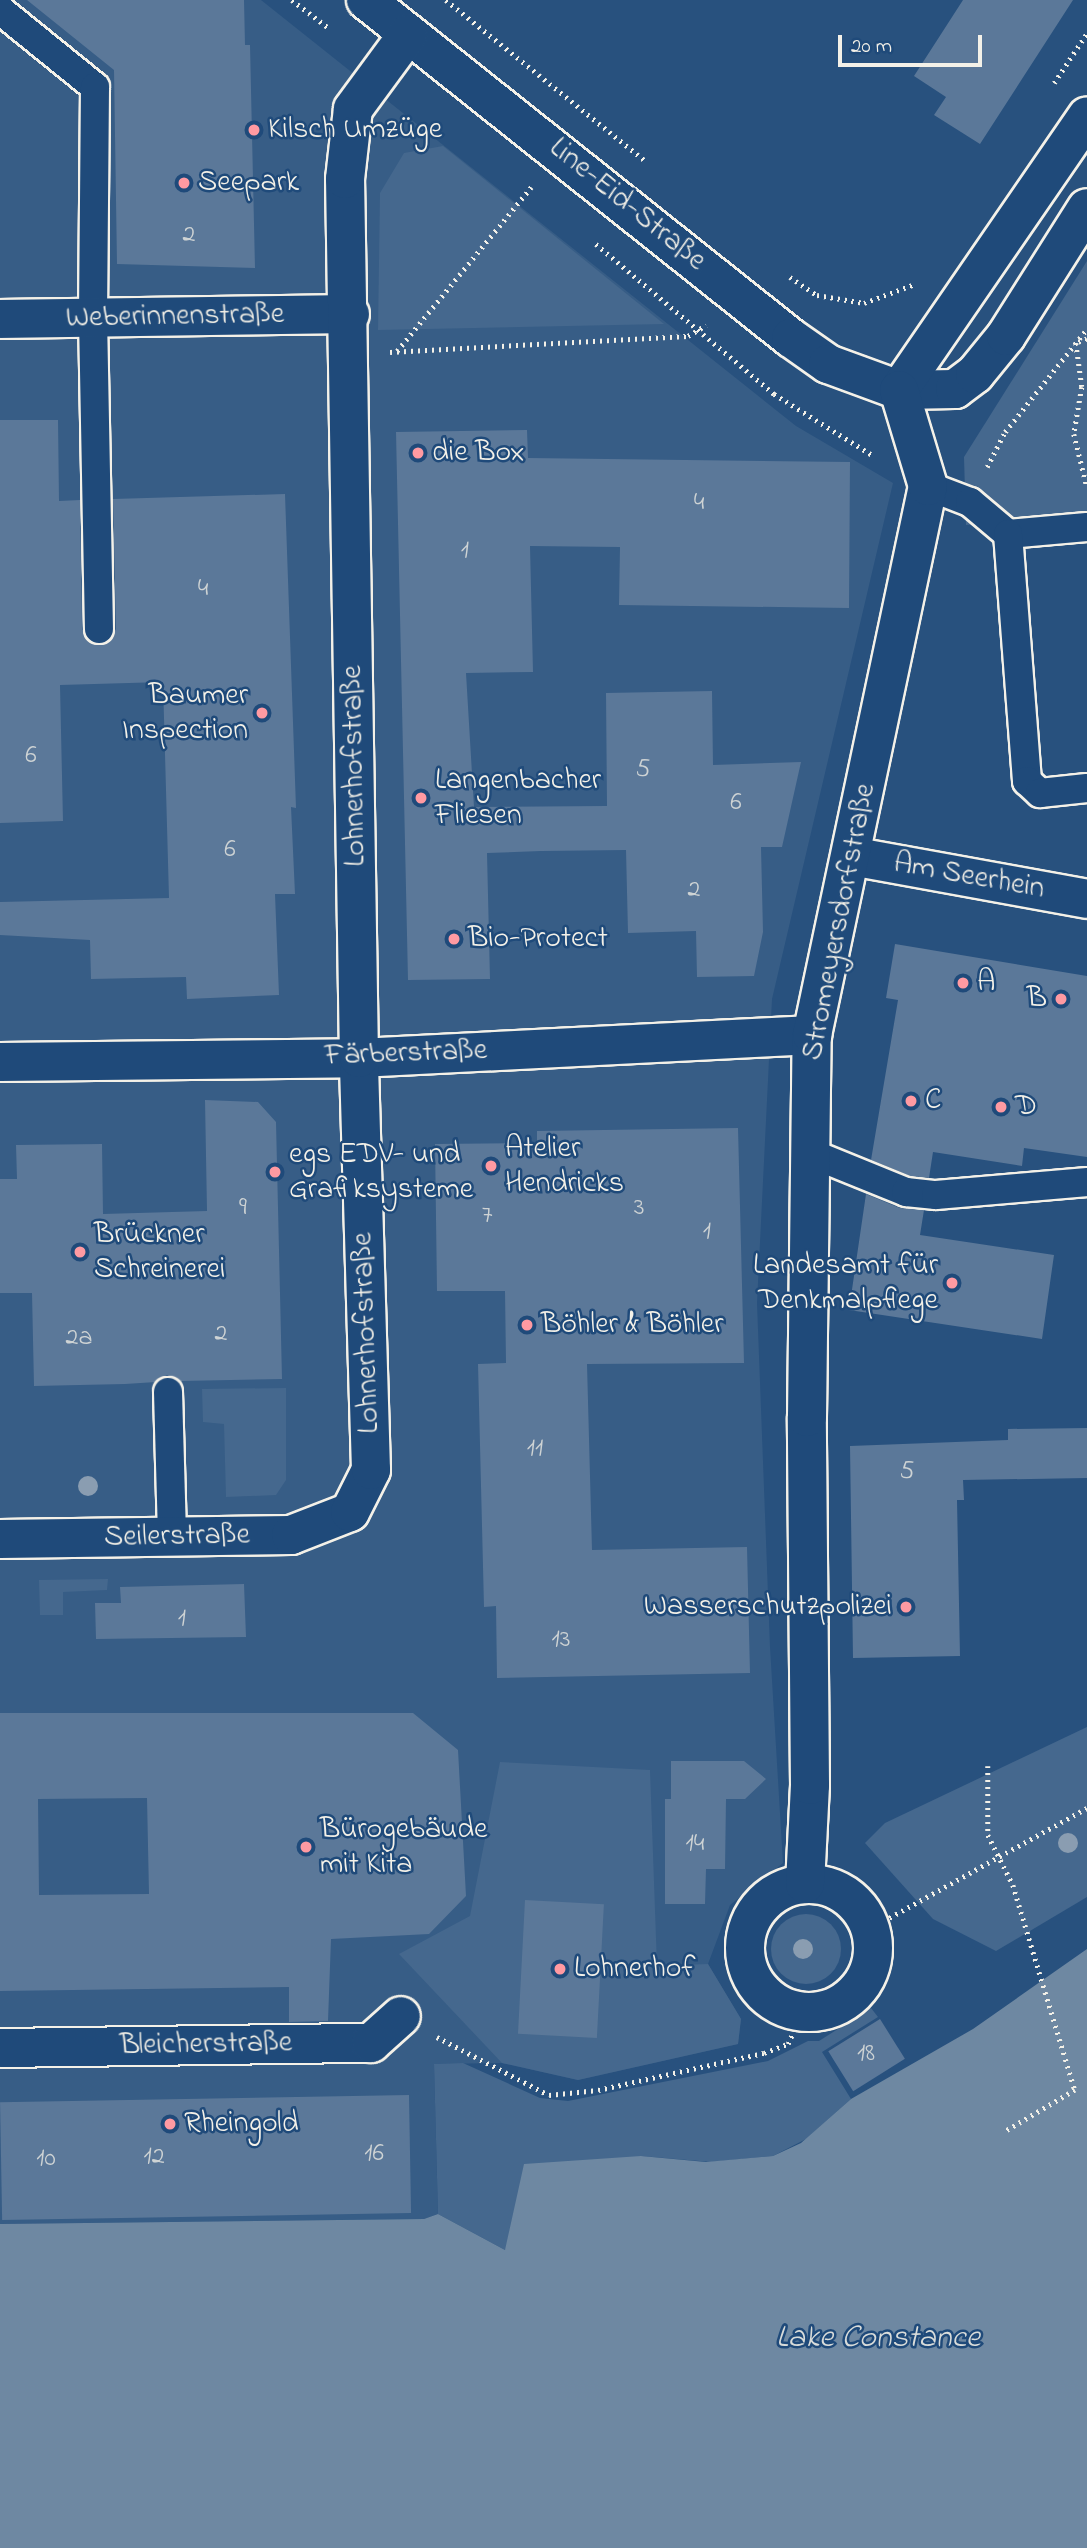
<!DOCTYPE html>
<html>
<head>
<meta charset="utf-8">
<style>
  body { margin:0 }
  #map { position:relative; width:1087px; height:2548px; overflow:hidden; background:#28517e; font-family:"Indie Flower",sans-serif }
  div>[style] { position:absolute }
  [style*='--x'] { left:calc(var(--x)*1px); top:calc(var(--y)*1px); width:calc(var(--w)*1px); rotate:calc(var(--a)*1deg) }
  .built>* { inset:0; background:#375d86 }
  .green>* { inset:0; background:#45688e }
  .round { border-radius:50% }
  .water>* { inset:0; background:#6e88a2 }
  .building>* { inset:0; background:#5b7899; transform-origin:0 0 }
  .path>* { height:4.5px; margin-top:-2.25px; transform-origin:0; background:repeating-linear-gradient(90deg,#f4f1e8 0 2px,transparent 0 7px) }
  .roads { filter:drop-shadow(2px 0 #f4f1e8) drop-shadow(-2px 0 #f4f1e8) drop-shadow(0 2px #f4f1e8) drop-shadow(0 -2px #f4f1e8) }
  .service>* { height:28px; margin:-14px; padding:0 14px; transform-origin:14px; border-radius:14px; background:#1f4a7a }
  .minor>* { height:38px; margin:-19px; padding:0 19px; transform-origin:19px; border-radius:19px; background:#1f4a7a }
  .minor>.ring { margin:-19px; padding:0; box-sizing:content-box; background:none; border:38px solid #1f4a7a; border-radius:50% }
  .trees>* { width:20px; height:20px; margin:-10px; border-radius:50%; background:#8a9db1 }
  .dots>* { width:19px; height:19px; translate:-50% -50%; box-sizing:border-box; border:4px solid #1f4a7a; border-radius:50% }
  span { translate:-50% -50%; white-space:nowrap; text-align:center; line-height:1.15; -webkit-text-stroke:5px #1f4a7a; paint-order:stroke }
  .number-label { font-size:26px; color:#ced3d4 }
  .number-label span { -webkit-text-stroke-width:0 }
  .poi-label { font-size:30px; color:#f4f1e8 }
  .left { translate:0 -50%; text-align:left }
  .right { translate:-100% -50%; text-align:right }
  .street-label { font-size:30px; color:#f4f1e8 }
  .water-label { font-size:32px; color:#d9dcda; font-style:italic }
  .scale { position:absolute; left:838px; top:35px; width:144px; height:32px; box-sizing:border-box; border:4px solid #f4f1e8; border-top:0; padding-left:9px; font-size:21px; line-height:24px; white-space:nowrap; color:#f4f1e8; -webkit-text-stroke:5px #1f4a7a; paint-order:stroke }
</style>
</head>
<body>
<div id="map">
  <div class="built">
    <i style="clip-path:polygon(0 0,261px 0,796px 426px,893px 483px,772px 999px,757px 1303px,770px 1647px,783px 1863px,730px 1905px,708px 1964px,741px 2019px,738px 2044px,578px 2080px,502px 2063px,434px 2064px,438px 2214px,424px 2219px,0 2224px)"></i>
  </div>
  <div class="green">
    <i style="clip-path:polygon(443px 146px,664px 324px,378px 330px,380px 193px,404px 153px)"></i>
    <i style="clip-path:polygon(1087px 261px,1087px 514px,966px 525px,964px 457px)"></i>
    <i style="clip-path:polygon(286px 1388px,286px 1480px,276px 1495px,226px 1497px,224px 1424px,203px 1422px,202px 1389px)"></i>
    <i style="clip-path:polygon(108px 1579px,107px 1590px,63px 1592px,63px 1615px,40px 1615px,39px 1580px)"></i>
    <i style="clip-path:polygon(1087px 1727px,1087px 1897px,996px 1951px,933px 1919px,865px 1843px,885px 1823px)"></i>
    <i style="clip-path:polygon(500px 1762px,650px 1770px,657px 1966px,708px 1964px,741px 2019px,738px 2044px,578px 2080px,502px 2063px,399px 1954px,470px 1916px)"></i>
    <i class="round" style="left:771px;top:1914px;width:70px;height:70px"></i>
    <i style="clip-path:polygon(871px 2008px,878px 2017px,822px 2052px,851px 2099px,806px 2139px,773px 2156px,711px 2162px,641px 2156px,505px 2250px,438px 2214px,434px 2064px,463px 2063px,540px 2098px,568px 2101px,768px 2061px,808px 2041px,819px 2041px)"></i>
  </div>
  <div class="water">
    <i style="clip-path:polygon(1087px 1949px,1087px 2548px,0 2548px,0 2224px,424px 2219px,438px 2214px,505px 2250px,524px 2164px,641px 2156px,706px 2162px,773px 2156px,801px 2143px,851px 2099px,973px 2029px)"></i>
  </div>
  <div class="building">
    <i style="clip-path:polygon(27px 0,244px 0,245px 45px,250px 45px,255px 268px,117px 264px,114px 70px)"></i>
    <i style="clip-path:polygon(963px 0,1073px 0,980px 144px,934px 115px,946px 97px,914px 76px)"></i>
    <i style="clip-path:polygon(0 420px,58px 420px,59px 501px,80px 500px,82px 629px,92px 644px,108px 643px,116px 629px,113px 499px,285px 494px,296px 808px,291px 807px,295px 894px,275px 894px,279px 995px,187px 999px,186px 977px,91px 979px,90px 940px,0 935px,0 902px,169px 898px,163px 682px,60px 685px,63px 821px,0 823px)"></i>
    <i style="clip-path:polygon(527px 430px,528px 458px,850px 462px,849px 608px,619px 605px,620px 547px,530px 546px,533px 672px,466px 673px,474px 807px,607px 806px,606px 693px,712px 691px,713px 765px,801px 762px,782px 847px,761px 847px,763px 932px,754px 976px,697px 977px,696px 931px,628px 933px,626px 850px,541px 851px,487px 853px,490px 979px,408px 980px,396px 432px)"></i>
    <i style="clip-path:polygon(895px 944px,1087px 976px,1087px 1157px,1024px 1148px,1022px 1166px,933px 1152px,929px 1178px,910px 1176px,871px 1160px,898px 1000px,886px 998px)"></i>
    <i style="clip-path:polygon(205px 1100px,258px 1102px,276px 1122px,282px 1379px,180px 1381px,167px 1375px,156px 1382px,125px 1384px,34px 1386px,32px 1293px,0 1293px,0 1179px,17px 1179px,16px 1145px,102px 1144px,103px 1214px,207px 1211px)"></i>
    <i style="clip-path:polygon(738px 1128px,744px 1363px,587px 1364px,592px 1550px,747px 1547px,750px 1673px,497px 1678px,496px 1606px,484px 1607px,478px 1364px,506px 1363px,505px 1291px,437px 1291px,435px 1144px,537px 1143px,537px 1131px)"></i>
    <i style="clip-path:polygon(866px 1194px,900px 1208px,924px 1210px,920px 1235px,1054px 1255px,1042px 1339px,849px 1310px)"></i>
    <i style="clip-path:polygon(1087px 1428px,1087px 1478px,963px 1480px,964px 1500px,957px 1500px,960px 1656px,853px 1658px,850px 1446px,1008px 1440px,1008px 1429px)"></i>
    <i style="clip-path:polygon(244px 1584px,246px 1637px,96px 1639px,95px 1603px,121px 1603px,120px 1587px)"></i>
    <i style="clip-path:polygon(evenodd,0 1713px,413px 1713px,458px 1750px,466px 1896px,429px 1934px,331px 1939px,328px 2021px,289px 2022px,289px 1987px,0 1991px,0 1713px,147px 1798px,149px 1894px,39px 1895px,38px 1799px,147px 1798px)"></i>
    <i style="clip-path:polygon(671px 1761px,744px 1761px,766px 1779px,745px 1799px,726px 1799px,725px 1869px,706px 1869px,705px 1904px,665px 1904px,665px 1799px,671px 1799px)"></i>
    <i style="left:525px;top:1900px;width:79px;height:134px;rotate:3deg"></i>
    <i style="left:880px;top:2019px;width:47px;height:61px;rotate:58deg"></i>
    <i style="left:409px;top:2095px;width:118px;height:409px;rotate:89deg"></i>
  </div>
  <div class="path">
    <i style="--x:292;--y:0;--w:48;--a:37.3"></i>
    <i style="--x:446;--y:0;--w:258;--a:38.9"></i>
    <i style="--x:1054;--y:83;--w:60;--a:-56.6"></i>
    <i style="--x:596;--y:244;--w:233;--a:40.1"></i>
    <i style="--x:774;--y:394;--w:115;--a:31.9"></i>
    <i style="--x:790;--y:277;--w:32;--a:34"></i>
    <i style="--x:817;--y:295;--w:48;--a:9.7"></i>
    <i style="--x:864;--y:303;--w:54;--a:-20.4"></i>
    <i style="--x:1087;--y:339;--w:12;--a:160"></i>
    <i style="--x:1076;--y:343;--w:44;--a:82.2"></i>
    <i style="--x:1082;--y:387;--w:48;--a:99.7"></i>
    <i style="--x:1074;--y:434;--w:55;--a:76.2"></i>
    <i style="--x:397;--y:351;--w:212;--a:-50.7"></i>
    <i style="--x:390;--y:352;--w:298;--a:-3.1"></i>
    <i style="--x:688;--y:336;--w:21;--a:-31"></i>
    <i style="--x:987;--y:467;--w:39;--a:-63"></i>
    <i style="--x:1005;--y:432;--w:132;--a:-51.5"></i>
    <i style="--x:988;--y:1766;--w:69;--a:90"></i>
    <i style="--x:988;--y:1835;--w:56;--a:63.4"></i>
    <i style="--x:1013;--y:1885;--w:214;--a:73.2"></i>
    <i style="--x:1075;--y:2090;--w:80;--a:149.3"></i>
    <i style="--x:871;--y:1928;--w:247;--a:-29.1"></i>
    <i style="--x:437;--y:2037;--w:126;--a:27.4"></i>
    <i style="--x:549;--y:2095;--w:49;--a:-5.8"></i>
    <i style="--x:598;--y:2090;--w:170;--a:-12.6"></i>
    <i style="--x:764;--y:2053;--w:26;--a:-21"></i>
    <i style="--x:788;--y:2044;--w:35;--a:-66"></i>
  </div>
  <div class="roads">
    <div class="service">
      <i style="--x:0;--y:10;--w:122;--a:39"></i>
      <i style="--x:95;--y:87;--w:231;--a:90.5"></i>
      <i style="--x:93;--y:318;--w:311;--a:88.9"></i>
      <i style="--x:928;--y:486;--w:45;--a:20.9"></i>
      <i style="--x:970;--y:502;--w:50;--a:40.1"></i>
      <i style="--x:1008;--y:534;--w:79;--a:-5.1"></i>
      <i style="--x:1008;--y:534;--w:248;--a:85.6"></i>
      <i style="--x:1027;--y:781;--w:18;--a:43"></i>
      <i style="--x:1040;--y:793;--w:47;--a:-6.1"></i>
      <i style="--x:810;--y:1153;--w:104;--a:22.1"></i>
      <i style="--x:906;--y:1192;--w:30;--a:6"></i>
      <i style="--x:936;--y:1195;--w:152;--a:-4.9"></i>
      <i style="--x:168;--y:1392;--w:145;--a:88.4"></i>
    </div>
    <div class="minor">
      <i style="--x:366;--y:0;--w:543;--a:38.5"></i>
      <i style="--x:791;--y:338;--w:45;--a:35.1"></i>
      <i style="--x:828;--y:364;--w:76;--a:20.1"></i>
      <i style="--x:899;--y:390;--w:56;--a:-1"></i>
      <i style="--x:955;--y:389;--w:25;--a:-37"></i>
      <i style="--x:975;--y:374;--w:49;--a:-50.8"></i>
      <i style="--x:1006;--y:336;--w:151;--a:-57.7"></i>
      <i style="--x:0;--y:319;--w:350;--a:-0.8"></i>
      <i style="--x:899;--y:390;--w:332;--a:-55.5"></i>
      <i style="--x:851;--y:856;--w:240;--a:10.3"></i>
      <i style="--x:0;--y:1062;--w:359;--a:-0.6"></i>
      <i style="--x:359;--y:1058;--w:454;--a:-2.9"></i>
      <i style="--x:0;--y:1539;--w:291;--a:-0.8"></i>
      <i style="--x:291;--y:1535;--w:63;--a:-21.3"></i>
      <i style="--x:350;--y:1512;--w:47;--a:-63.4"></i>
      <i style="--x:371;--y:1470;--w:412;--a:-91.7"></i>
      <i style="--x:359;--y:1058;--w:879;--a:-90.91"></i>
      <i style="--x:345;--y:179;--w:70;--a:-83.5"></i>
      <i style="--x:353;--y:109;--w:93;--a:-53.7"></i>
      <i class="ring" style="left:745px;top:1884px;width:90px;height:90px"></i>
      <i style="--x:805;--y:1884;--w:99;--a:-87.1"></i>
      <i style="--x:810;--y:1785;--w:368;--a:-90.5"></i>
      <i style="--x:807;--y:1417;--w:382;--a:-89.3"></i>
      <i style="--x:812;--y:1035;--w:561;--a:-78.07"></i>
      <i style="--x:928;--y:486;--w:100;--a:-106.8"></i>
      <i style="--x:0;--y:2048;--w:371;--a:-0.8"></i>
      <i style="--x:371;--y:2043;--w:40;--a:-42"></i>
    </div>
  </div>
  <div class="trees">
    <i style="left:88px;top:1486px"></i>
    <i style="left:1068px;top:1843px"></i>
    <i style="left:803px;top:1949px"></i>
  </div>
  <div class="dots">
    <i style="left:254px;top:130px;background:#ff9aa2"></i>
    <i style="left:184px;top:183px;background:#ff9aa2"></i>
    <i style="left:418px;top:453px;background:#ff9aa2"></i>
    <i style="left:262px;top:713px;background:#ff9aa2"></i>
    <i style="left:421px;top:798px;background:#ff9aa2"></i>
    <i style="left:454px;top:939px;background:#ff9aa2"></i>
    <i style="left:963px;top:983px;background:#ff9aa2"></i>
    <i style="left:1061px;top:999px;background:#ff9aa2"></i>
    <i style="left:911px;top:1101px;background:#ff9aa2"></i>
    <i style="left:1001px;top:1107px;background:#ff9aa2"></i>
    <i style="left:491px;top:1166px;background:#ff9aa2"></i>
    <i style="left:275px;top:1172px;background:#ff9aa2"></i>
    <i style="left:80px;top:1252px;background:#ff9aa2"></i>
    <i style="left:952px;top:1283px;background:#ff9aa2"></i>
    <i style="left:527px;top:1325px;background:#ff9aa2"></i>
    <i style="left:906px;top:1607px;background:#ff9aa2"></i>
    <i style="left:306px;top:1847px;background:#ff9aa2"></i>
    <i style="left:560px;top:1969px;background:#ff9aa2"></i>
    <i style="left:170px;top:2124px;background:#ff9aa2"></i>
  </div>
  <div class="number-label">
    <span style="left:189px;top:236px">2</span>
    <span style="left:699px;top:504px">4</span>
    <span style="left:465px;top:552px">1</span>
    <span style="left:203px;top:590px">4</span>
    <span style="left:31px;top:757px">6</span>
    <span style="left:643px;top:771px">5</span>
    <span style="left:736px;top:804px">6</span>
    <span style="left:230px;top:851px">6</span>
    <span style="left:694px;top:891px">2</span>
    <span style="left:243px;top:1209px">9</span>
    <span style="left:639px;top:1209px">3</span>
    <span style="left:487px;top:1217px">7</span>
    <span style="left:707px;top:1233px">1</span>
    <span style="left:221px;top:1335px">2</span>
    <span style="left:79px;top:1339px">2a</span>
    <span style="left:535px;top:1450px">11</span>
    <span style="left:907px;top:1473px">5</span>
    <span style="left:182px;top:1620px">1</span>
    <span style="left:561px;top:1641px">13</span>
    <span style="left:695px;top:1845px">14</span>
    <span style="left:866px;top:2055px">18</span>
    <span style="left:374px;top:2155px">16</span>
    <span style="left:154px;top:2158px">12</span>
    <span style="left:46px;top:2160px">10</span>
  </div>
  <div class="poi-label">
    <span class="left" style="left:268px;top:130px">Kilsch Umzüge</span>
    <span class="left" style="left:198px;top:183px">Seepark</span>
    <span class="left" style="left:432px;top:453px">die Box</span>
    <span class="right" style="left:248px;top:713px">Baumer<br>Inspection</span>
    <span class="left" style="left:435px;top:798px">Langenbacher<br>Fliesen</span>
    <span class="left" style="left:468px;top:939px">Bio-Protect</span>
    <span class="left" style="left:977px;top:983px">A</span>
    <span class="right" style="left:1047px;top:999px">B</span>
    <span class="left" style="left:925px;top:1101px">C</span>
    <span class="left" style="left:1015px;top:1107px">D</span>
    <span class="left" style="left:505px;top:1166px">Atelier<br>Hendricks</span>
    <span class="left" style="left:289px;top:1172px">egs EDV- und<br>Grafiksysteme</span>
    <span class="left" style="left:94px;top:1252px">Brückner<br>Schreinerei</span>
    <span class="right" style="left:938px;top:1283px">Landesamt für<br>Denkmalpflege</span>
    <span class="left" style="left:541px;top:1325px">Böhler &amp; Böhler</span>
    <span class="right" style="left:892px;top:1607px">Wasserschutzpolizei</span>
    <span class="left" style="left:320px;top:1847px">Bürogebäude<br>mit Kita</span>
    <span class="left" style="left:574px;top:1969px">Lohnerhof</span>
    <span class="left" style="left:184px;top:2124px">Rheingold</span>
  </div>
  <div class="street-label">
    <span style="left:627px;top:205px;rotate:39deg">Line-Eid-Straße</span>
    <span style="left:175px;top:317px;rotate:-1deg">Weberinnenstraße</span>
    <span style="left:355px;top:766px;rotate:-91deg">Lohnerhofstraße</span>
    <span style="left:969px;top:877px;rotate:10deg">Am Seerhein</span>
    <span style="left:840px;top:922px;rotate:-79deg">Stromeyersdorfstraße</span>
    <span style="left:406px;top:1054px;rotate:-2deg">Färberstraße</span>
    <span style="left:367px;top:1333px;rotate:-92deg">Lohnerhofstraße</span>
    <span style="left:177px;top:1537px;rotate:-1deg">Seilerstraße</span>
    <span style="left:206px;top:2045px;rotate:-1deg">Bleicherstraße</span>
  </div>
  <div class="water-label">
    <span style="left:878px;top:2339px">Lake Constance</span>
  </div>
  <div class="scale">20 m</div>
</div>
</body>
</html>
